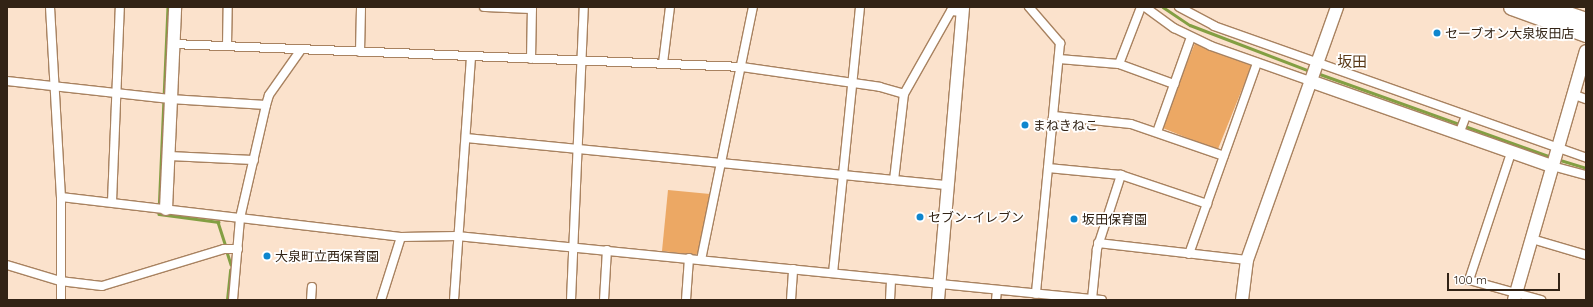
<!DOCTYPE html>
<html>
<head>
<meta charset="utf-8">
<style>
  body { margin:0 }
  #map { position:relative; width:1593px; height:307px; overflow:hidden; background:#fbe2cc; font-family:Quicksand,"Noto Sans JP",sans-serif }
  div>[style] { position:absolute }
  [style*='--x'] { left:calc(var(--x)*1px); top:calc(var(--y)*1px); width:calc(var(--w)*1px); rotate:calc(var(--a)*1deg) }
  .green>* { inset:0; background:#eca864; transform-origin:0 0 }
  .stream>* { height:2.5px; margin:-1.25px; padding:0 1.25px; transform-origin:1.25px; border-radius:1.25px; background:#839f43 }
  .roads { filter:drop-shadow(1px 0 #a88260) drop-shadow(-1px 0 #a88260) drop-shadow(0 1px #a88260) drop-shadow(0 -1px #a88260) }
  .street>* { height:8px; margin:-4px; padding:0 4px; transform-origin:4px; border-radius:4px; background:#fff }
  .secondary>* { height:12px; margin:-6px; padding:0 6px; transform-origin:6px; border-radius:6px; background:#fff }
  .highway>* { height:16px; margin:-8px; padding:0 8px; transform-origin:8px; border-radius:8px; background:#fff }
  .dots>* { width:11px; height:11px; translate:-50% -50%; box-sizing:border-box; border:2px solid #fff; border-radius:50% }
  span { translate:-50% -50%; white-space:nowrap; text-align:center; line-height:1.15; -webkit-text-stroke:3.5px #fff; paint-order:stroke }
  .poi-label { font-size:13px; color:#322315 }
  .left { translate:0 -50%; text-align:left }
  .quarter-label { font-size:15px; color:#5b3a18 }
  .frame { position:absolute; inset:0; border:8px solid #322315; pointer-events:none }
  .scale { position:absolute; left:1447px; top:273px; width:113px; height:18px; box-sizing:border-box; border:2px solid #322315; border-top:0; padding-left:5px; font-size:12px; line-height:14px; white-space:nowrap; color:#322315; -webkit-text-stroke:3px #fff; paint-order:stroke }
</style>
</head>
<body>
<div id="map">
  <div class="green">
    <i style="left:1195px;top:43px;width:61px;height:91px;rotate:22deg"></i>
    <i style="clip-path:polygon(668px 190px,710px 194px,700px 252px,695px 255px,662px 251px)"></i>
  </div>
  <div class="stream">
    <i style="--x:168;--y:7;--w:207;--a:92.5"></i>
    <i style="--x:159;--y:214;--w:60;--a:7.7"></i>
    <i style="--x:218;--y:222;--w:23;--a:72"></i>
    <i style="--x:1163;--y:7;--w:32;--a:34"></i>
    <i style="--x:1190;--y:25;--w:129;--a:21"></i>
    <i style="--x:1317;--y:73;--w:249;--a:19.7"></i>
    <i style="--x:1557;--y:159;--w:30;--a:17"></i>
    <i style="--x:227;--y:252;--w:13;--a:72"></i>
    <i style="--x:227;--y:300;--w:30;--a:-84"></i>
  </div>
  <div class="roads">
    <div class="street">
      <i style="--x:50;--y:7;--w:190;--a:86.7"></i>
      <i style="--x:61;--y:197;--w:103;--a:90"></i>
      <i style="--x:484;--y:7;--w:48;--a:2.4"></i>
      <i style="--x:1029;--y:7;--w:48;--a:49.3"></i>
      <i style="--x:1060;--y:43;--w:252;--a:95.5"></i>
      <i style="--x:1145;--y:7;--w:36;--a:36"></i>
      <i style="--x:1174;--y:28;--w:41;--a:25.9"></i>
      <i style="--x:1211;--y:46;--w:105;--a:19.5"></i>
      <i style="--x:1179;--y:7;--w:40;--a:28"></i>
      <i style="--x:1214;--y:26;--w:395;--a:19.5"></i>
      <i style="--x:173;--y:44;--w:569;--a:2.31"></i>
      <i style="--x:742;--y:67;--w:139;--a:8.2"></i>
      <i style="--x:880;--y:87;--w:25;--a:16"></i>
      <i style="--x:227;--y:46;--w:39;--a:-89"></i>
      <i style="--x:360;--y:52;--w:45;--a:-88.7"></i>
      <i style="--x:531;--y:59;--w:52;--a:-88.9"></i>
      <i style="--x:1059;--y:59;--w:60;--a:4.8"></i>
      <i style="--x:1119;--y:64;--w:59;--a:20"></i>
      <i style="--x:663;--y:63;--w:56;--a:-82.9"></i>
      <i style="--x:1119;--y:64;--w:61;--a:-68.9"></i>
      <i style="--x:7;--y:81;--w:164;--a:6.3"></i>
      <i style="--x:170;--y:99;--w:96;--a:3.6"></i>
      <i style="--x:1572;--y:94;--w:15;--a:20"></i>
      <i style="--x:1054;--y:116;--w:77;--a:5.9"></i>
      <i style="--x:1131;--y:124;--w:98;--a:19"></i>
      <i style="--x:1157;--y:132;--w:101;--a:-70.3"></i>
      <i style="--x:1459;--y:134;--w:19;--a:-69"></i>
      <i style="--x:466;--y:138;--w:484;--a:5.6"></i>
      <i style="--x:1511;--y:153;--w:134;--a:108.3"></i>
      <i style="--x:1469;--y:280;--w:75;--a:15.5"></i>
      <i style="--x:168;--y:156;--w:86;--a:2.7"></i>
      <i style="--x:1552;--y:166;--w:35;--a:15"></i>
      <i style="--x:1048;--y:168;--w:73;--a:5.5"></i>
      <i style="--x:1121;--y:175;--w:91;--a:18.6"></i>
      <i style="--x:894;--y:180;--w:87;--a:-83.4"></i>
      <i style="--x:904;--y:94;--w:95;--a:-60.5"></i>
      <i style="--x:951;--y:11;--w:11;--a:5"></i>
      <i style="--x:61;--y:197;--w:342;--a:6.7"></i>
      <i style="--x:401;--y:237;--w:56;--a:-1"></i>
      <i style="--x:457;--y:236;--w:648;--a:5.67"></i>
      <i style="--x:112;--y:202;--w:195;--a:-87.7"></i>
      <i style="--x:1532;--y:239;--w:56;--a:16.5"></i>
      <i style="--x:1098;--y:243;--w:150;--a:6.5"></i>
      <i style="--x:1189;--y:254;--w:203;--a:-70.4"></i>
      <i style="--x:701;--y:260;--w:258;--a:-78.4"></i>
      <i style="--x:7;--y:265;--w:55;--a:16.8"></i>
      <i style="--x:60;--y:281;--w:42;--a:6.8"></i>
      <i style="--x:102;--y:286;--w:127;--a:-16.9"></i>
      <i style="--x:224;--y:249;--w:14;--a:0"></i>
      <i style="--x:833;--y:273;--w:267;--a:-84.2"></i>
      <i style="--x:1092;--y:299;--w:50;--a:-84.3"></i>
      <i style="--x:1097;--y:249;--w:78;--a:-72"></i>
      <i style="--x:233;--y:300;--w:82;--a:-85.1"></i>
      <i style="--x:240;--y:218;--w:116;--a:-77"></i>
      <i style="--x:266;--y:105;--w:10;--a:-73"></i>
      <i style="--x:269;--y:95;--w:54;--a:-54.8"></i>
      <i style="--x:311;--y:300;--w:13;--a:-86"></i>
      <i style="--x:381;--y:300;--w:66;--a:-72.4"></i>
      <i style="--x:454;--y:300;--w:244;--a:-86"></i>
      <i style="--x:571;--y:300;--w:293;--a:-87.5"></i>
      <i style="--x:604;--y:300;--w:50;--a:-86.6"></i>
      <i style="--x:686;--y:300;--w:42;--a:-85.9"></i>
      <i style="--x:791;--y:300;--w:31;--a:-86"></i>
      <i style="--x:890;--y:300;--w:19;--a:-87"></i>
      <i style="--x:996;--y:300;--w:10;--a:-84"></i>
    </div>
    <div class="secondary">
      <i style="--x:1310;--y:81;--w:256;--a:19.4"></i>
      <i style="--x:166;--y:209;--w:202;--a:-87.4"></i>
      <i style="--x:938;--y:300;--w:294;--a:-85.1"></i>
      <i style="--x:1242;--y:300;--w:40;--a:-82.9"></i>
      <i style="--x:1247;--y:260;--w:269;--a:-70.4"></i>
      <i style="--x:1514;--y:300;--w:259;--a:-73.9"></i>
    </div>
    <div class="highway">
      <i style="--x:1512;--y:7;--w:79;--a:20"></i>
      <i style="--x:1545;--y:7;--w:43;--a:18.9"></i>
    </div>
  </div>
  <div class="dots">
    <i style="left:1437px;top:33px;background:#0e86ce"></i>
    <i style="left:1025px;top:125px;background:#0e86ce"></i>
    <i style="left:920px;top:217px;background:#0e86ce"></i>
    <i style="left:1074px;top:219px;background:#0e86ce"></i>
    <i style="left:267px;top:256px;background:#0e86ce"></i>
  </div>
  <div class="poi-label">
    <span class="left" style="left:1445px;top:33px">セーブオン大泉坂田店</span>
    <span class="left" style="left:1033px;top:125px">まねきねこ</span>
    <span class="left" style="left:928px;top:217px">セブン-イレブン</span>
    <span class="left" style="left:1082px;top:219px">坂田保育園</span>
    <span class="left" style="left:275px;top:256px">大泉町立西保育園</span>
  </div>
  <div class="quarter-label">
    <span style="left:1352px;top:62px">坂田</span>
  </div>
  <div class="frame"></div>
  <div class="scale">100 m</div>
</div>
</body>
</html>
